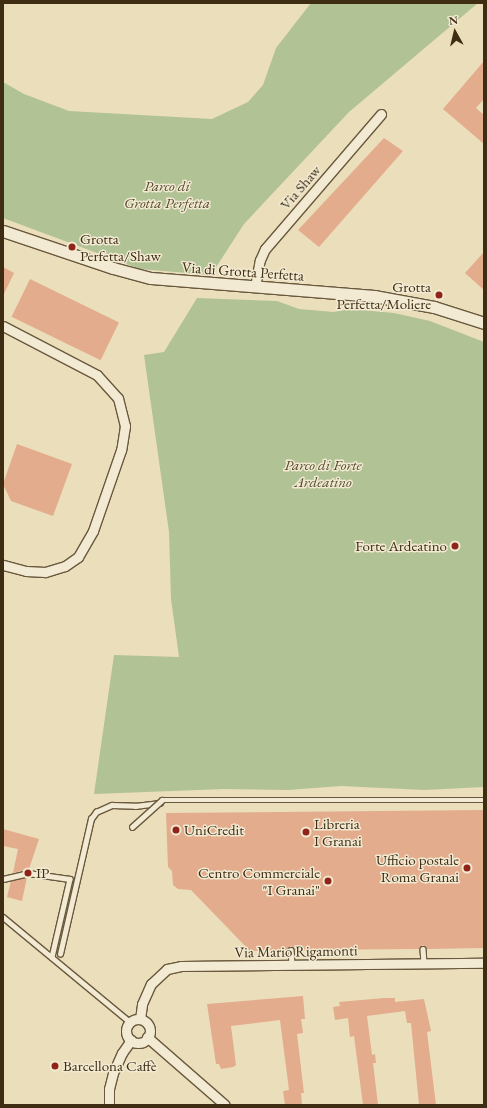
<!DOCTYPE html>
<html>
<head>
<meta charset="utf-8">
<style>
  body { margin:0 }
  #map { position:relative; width:487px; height:1108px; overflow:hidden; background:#ebdebb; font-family:"EB Garamond",serif }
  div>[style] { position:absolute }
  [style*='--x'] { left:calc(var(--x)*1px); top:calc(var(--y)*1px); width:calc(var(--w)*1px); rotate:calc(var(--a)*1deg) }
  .green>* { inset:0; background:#b1c295 }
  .building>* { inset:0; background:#e3ac8c; transform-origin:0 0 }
  .roads { filter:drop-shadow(1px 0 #69583d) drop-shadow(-1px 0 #69583d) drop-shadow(0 1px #69583d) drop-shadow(0 -1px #69583d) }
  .service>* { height:4.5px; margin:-2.25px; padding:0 2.25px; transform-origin:2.25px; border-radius:2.25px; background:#f2ead3 }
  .minor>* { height:9px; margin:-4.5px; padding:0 4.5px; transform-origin:4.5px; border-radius:4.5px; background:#f2ead3 }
  .minor>.ring { margin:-4.5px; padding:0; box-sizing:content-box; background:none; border:9px solid #f2ead3; border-radius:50% }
  .tertiary>* { height:11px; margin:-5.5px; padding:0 5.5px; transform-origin:5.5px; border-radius:5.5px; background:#f2ead3 }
  .bridges { filter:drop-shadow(1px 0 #69583d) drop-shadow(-1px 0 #69583d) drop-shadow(0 1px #69583d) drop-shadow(0 -1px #69583d) }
  .service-bridge>* { height:4.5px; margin:-2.25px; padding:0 2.25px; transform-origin:2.25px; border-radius:2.25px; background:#f2ead3 }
  .dots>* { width:11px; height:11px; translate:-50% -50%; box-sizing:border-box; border:2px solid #f2ead3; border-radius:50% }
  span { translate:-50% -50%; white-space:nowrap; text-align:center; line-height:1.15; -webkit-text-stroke:3px #f2ead3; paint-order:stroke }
  .park-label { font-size:15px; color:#554a2d; font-style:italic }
  .street-label { font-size:15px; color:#3e2c13 }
  .poi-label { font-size:15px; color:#3e2c13 }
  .left { translate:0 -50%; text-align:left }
  .right { translate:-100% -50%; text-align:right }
  .frame { position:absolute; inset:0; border:4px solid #3e2c13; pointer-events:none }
  .north { position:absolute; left:435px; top:12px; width:40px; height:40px; -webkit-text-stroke:3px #f2ead3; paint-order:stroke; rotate:352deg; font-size:11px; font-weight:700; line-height:16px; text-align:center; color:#3e2c13 }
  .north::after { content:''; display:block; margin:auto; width:14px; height:18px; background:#3e2c13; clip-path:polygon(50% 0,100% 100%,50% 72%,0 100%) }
</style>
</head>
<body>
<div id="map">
  <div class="green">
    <i style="clip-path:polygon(311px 3px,478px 3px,349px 112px,244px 224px,211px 275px,140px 269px,3px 218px,3px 82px,24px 94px,69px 111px,212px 119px,248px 102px,263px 85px,276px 48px)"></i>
    <i style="clip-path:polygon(197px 298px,277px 301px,299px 309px,334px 312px,350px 309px,394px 313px,430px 321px,484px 342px,484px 787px,424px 790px,341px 786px,288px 790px,224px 789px,94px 794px,114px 655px,179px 657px,171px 599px,169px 532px,144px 355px,164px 352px)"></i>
  </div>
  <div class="building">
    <i style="clip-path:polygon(484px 61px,484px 99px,476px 108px,484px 115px,484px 144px,443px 109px)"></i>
    <i style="clip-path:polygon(384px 138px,403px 151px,319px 247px,298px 230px)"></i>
    <i style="clip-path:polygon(484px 252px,484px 290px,465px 273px)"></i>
    <i style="clip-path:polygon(3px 267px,14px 273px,3px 296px)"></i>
    <i style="left:30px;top:279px;width:99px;height:42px;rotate:26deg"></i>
    <i style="clip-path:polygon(17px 444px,72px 464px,53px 516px,11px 501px,3px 484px)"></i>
    <i style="clip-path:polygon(484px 810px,484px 948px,427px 949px,423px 945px,419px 949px,295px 950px,291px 946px,287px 950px,250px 951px,191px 890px,178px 889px,173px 885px,172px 871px,168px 867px,166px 813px)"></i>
    <i style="clip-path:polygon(3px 829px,39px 839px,29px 869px,13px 873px,18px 849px,3px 846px)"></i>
    <i style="clip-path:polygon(27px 877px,22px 901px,7px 897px,11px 881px)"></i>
    <i style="clip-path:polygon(303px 996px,305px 1019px,301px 1019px,303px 1033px,297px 1034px,304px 1093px,301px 1093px,302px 1105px,285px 1105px,283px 1091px,289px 1090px,280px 1020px,231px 1026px,236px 1065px,233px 1067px,221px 1069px,219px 1064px,216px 1064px,207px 1004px)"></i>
    <i style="clip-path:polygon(384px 998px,395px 998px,395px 1002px,424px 999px,431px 1031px,427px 1032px,436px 1105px,419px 1105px,411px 1023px,407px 1023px,405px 1011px,367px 1016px,372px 1055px,375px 1054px,376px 1063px,373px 1063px,378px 1105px,363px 1105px,354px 1036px,350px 1037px,348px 1018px,335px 1020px,333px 1007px,340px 1006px,339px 1002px)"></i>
  </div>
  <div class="roads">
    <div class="service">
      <i style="--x:3;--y:879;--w:26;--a:-13"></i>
      <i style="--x:28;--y:873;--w:42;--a:8.1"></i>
      <i style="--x:70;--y:879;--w:80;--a:103"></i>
      <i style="--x:3;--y:917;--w:165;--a:39.6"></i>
      <i style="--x:423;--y:949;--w:15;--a:86"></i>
      <i style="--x:291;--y:950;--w:15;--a:86"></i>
      <i style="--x:60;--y:954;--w:139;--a:-77.1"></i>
      <i style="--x:91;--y:819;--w:9;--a:-54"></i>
      <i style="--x:96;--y:812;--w:17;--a:-24"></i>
      <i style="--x:112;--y:805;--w:23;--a:2"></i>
      <i style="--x:135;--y:806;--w:25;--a:-7"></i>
    </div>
    <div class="minor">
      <i style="--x:255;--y:287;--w:27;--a:-80"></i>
      <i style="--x:260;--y:260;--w:12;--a:-66"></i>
      <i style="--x:265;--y:249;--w:178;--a:-49.3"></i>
      <i style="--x:3;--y:326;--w:106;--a:27.5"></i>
      <i style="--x:97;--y:375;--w:31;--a:48"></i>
      <i style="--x:118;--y:398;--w:29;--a:76"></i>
      <i style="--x:125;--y:426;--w:24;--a:99"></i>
      <i style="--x:121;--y:450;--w:86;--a:109.1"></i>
      <i style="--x:93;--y:531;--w:30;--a:120"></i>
      <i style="--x:78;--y:557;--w:16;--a:145"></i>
      <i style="--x:65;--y:566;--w:21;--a:163"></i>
      <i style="--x:45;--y:572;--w:19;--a:-177"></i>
      <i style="--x:26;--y:571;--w:24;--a:-165"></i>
      <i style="--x:140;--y:1019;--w:15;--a:-82"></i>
      <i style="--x:142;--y:1004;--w:22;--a:-66"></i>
      <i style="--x:151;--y:984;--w:22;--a:-43"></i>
      <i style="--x:167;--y:969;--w:14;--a:-12"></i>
      <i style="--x:181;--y:966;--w:303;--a:-0.6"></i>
      <i class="ring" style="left:126px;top:1019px;width:15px;height:15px"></i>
      <i style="--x:147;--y:1037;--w:103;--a:41.1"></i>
      <i style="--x:109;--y:1105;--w:16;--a:-90"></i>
      <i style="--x:109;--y:1089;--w:16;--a:-76"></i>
      <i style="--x:113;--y:1073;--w:22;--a:-66"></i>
      <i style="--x:122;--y:1053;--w:16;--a:-55"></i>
    </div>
    <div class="tertiary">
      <i style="--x:3;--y:231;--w:116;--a:18.6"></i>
      <i style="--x:113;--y:268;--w:39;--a:15"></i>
      <i style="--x:151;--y:278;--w:224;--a:4.6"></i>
      <i style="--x:374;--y:296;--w:61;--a:10.4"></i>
      <i style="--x:434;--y:307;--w:52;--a:17.7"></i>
    </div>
  </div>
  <div class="bridges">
    <div class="service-bridge">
      <i style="--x:132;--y:827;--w:40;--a:-42"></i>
      <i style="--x:162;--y:800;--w:322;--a:0"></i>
    </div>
  </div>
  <div class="dots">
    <i style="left:72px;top:247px;background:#8f2418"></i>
    <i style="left:439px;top:295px;background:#8f2418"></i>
    <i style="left:455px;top:546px;background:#8f2418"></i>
    <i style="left:176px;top:830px;background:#8f2418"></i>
    <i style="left:306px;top:832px;background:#8f2418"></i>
    <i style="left:467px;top:868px;background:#8f2418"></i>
    <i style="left:28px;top:873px;background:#8f2418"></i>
    <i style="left:328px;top:881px;background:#8f2418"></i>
    <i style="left:55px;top:1066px;background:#8f2418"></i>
  </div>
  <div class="park-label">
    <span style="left:167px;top:194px">Parco di<br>Grotta Perfetta</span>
    <span style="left:323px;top:473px">Parco di Forte<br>Ardeatino</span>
  </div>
  <div class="street-label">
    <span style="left:300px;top:187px;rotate:-49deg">Via Shaw</span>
    <span style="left:243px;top:271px;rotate:4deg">Via di Grotta Perfetta</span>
    <span style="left:296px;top:951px;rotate:-1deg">Via Mario Rigamonti</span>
  </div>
  <div class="poi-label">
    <span class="left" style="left:80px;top:247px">Grotta<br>Perfetta/Shaw</span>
    <span class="right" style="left:431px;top:295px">Grotta<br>Perfetta/Moliere</span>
    <span class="right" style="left:447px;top:546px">Forte Ardeatino</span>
    <span class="left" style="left:314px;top:832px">Libreria<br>I Granai</span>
    <span class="left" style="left:184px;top:830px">UniCredit</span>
    <span class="right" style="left:459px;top:868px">Ufficio postale<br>Roma Granai</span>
    <span class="right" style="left:320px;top:881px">Centro Commerciale<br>"I Granai"</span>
    <span class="left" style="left:36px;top:873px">IP</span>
    <span class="left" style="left:63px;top:1066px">Barcellona Caffè</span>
  </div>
  <div class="frame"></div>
  <div class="north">N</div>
</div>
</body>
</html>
